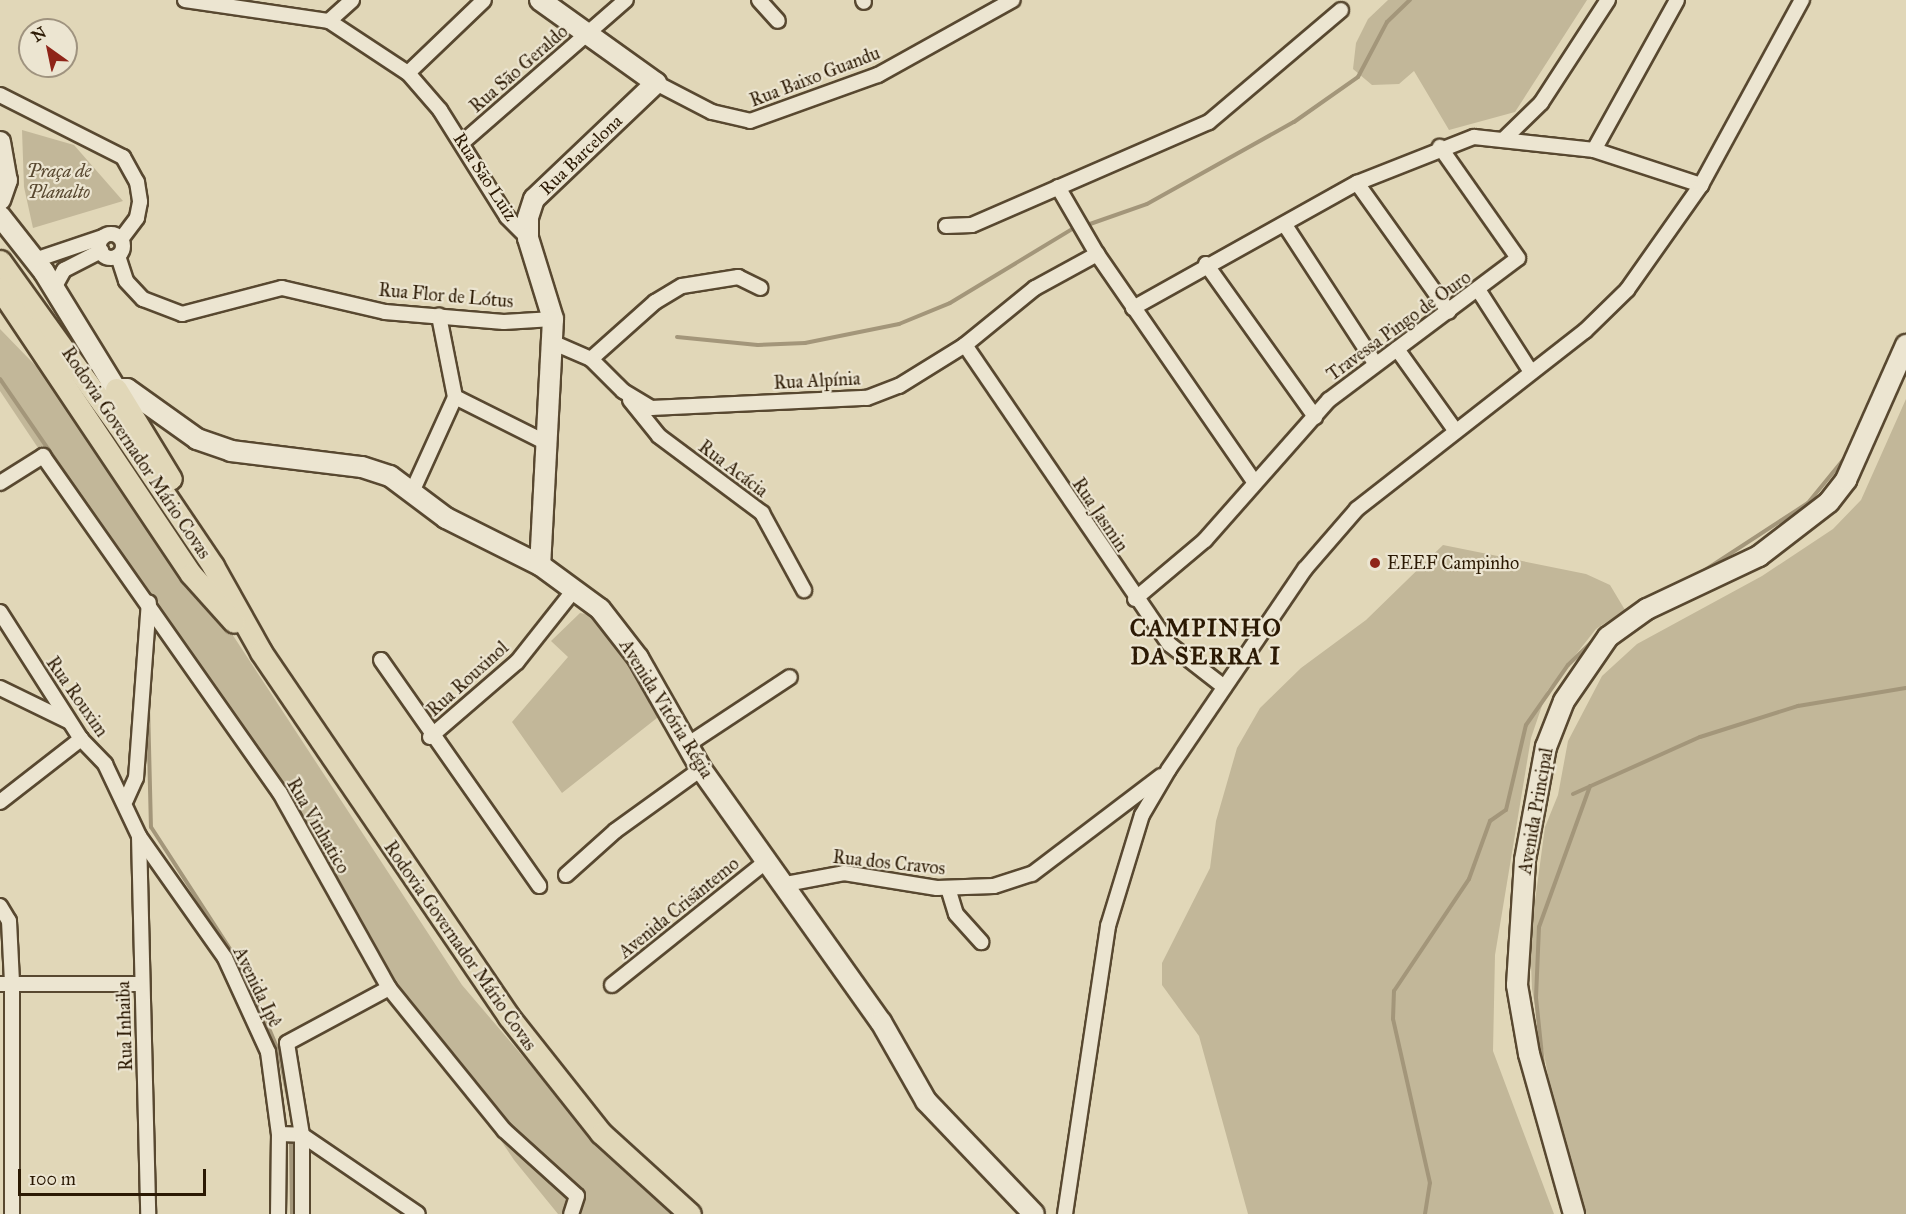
<!DOCTYPE html>
<html>
<head>
<meta charset="utf-8">
<style>
  body { margin:0 }
  #map { position:relative; width:1906px; height:1214px; overflow:hidden; background:#e1d7b8; font-family:"IM FELL Great Primer",serif }
  div>[style] { position:absolute }
  [style*='--x'] { left:calc(var(--x)*1px); top:calc(var(--y)*1px); width:calc(var(--w)*1px); rotate:calc(var(--a)*1deg) }
  .green>* { inset:0; background:#c2b799 }
  .stream>* { height:4px; margin:-2px; padding:0 2px; transform-origin:2px; border-radius:2px; background:#a3967a }
  .roads { filter:drop-shadow(2px 0 #584830) drop-shadow(-2px 0 #584830) drop-shadow(0 2px #584830) drop-shadow(0 -2px #584830) }
  .street>* { height:14px; margin:-7px; padding:0 7px; transform-origin:7px; border-radius:7px; background:#ece5d1 }
  .street>.ring { margin:-7px; padding:0; box-sizing:content-box; background:none; border:14px solid #ece5d1; border-radius:50% }
  .secondary>* { height:20px; margin:-10px; padding:0 10px; transform-origin:10px; border-radius:10px; background:#ece5d1 }
  .primary>* { height:21px; margin:-10.5px; padding:0 10.5px; transform-origin:10.5px; border-radius:10.5px; background:#e1d7b8 }
  .dots>* { width:16px; height:16px; translate:-50% -50%; box-sizing:border-box; border:3px solid #ece5d1; border-radius:50% }
  span { translate:-50% -50%; white-space:nowrap; text-align:center; line-height:1.15; -webkit-text-stroke:4.5px #ece5d1; paint-order:stroke }
  .street-label { font-size:18px; color:#2b1903 }
  .park-label { font-size:18px; color:#584830; font-style:italic }
  .poi-label { font-size:18px; color:#2b1903 }
  .left { translate:0 -50%; text-align:left }
  .district-label { font-size:24px; color:#2b1903; font-weight:700; letter-spacing:1.5px }
  .north { position:absolute; left:18px; top:18px; width:60px; height:60px; box-sizing:border-box; background:#ece5d1; border:2px solid #9f937f; border-radius:50%; rotate:327deg; font-size:16px; font-weight:700; line-height:24px; text-align:center; color:#2b1903 }
  .north::after { content:''; display:block; margin:auto; width:21px; height:27px; background:#8f2418; clip-path:polygon(50% 0,100% 100%,50% 72%,0 100%) }
  .scale { position:absolute; left:18px; top:1169px; width:188px; height:27px; box-sizing:border-box; border:3px solid #2b1903; border-top:0; padding-left:8px; font-size:18px; line-height:21px; white-space:nowrap; color:#2b1903; -webkit-text-stroke:4px #ece5d1; paint-order:stroke }
</style>
</head>
<body>
<div id="map">
  <div class="green">
    <i style="clip-path:polygon(1388px 0,1587px 0,1515px 112px,1449px 130px,1414px 71px,1399px 84px,1372px 85px,1353px 69px,1356px 43px,1368px 19px)"></i>
    <i style="clip-path:polygon(22px 130px,74px 145px,123px 201px,33px 228px,24px 187px)"></i>
    <i style="clip-path:polygon(0 329px,99px 431px,462px 985px,577px 1120px,675px 1214px,558px 1214px,514px 1160px,0 391px)"></i>
    <i style="clip-path:polygon(1906px 399px,1906px 1214px,1584px 1214px,1557px 1124px,1532px 989px,1530px 938px,1545px 827px,1558px 795px,1568px 741px,1602px 676px,1637px 644px,1762px 576px,1833px 529px,1861px 500px)"></i>
    <i style="clip-path:polygon(1443px 545px,1586px 574px,1610px 585px,1625px 610px,1596px 629px,1547px 691px,1531px 738px,1495px 955px,1493px 1051px,1554px 1214px,1248px 1214px,1199px 1036px,1162px 985px,1162px 963px,1210px 868px,1216px 821px,1237px 748px,1260px 708px,1301px 668px,1366px 620px)"></i>
    <i style="clip-path:polygon(580px 613px,592px 615px,609px 631px,662px 714px,562px 793px,512px 722px,568px 657px,551px 641px)"></i>
  </div>
  <div class="stream">
    <i style="--x:1090;--y:224;--w:60;--a:-19.3"></i>
    <i style="--x:1147;--y:204;--w:168;--a:-29.2"></i>
    <i style="--x:1294;--y:122;--w:78;--a:-35.1"></i>
    <i style="--x:1358;--y:77;--w:62;--a:-62.2"></i>
    <i style="--x:1387;--y:22;--w:32;--a:-44"></i>
    <i style="--x:677;--y:337;--w:81;--a:5.6"></i>
    <i style="--x:758;--y:345;--w:47;--a:-2.4"></i>
    <i style="--x:805;--y:343;--w:96;--a:-11.4"></i>
    <i style="--x:899;--y:324;--w:55;--a:-22.4"></i>
    <i style="--x:950;--y:303;--w:145;--a:-31.2"></i>
    <i style="--x:0;--y:379;--w:268;--a:55.5"></i>
    <i style="--x:1699;--y:574;--w:130;--a:-33.1"></i>
    <i style="--x:1808;--y:503;--w:63;--a:-50.8"></i>
    <i style="--x:148;--y:706;--w:121;--a:88.6"></i>
    <i style="--x:151;--y:827;--w:175;--a:57.1"></i>
    <i style="--x:246;--y:974;--w:85;--a:67.1"></i>
    <i style="--x:279;--y:1052;--w:56;--a:78.7"></i>
    <i style="--x:1573;--y:794;--w:139;--a:-24.2"></i>
    <i style="--x:1700;--y:737;--w:103;--a:-17.6"></i>
    <i style="--x:1798;--y:706;--w:109;--a:-9.5"></i>
    <i style="--x:1544;--y:1075;--w:77;--a:-95.9"></i>
    <i style="--x:1536;--y:998;--w:71;--a:-87.6"></i>
    <i style="--x:1539;--y:927;--w:150;--a:-70.1"></i>
    <i style="--x:291;--y:1142;--w:72;--a:89.2"></i>
    <i style="--x:1578;--y:1191;--w:20;--a:75"></i>
    <i style="--x:1425;--y:1214;--w:31;--a:-81"></i>
    <i style="--x:1430;--y:1183;--w:168;--a:-102.7"></i>
    <i style="--x:1393;--y:1019;--w:28;--a:-88"></i>
    <i style="--x:1394;--y:991;--w:135;--a:-56.2"></i>
    <i style="--x:1469;--y:879;--w:62;--a:-70.1"></i>
    <i style="--x:1490;--y:821;--w:19;--a:-35"></i>
    <i style="--x:1506;--y:810;--w:87;--a:-76.8"></i>
    <i style="--x:1526;--y:725;--w:73;--a:-55"></i>
    <i style="--x:1568;--y:665;--w:39;--a:-44"></i>
  </div>
  <div class="roads">
    <div class="street">
      <i style="--x:185;--y:0;--w:146;--a:8.3"></i>
      <i style="--x:329;--y:21;--w:95;--a:33.4"></i>
      <i style="--x:408;--y:73;--w:49;--a:49.1"></i>
      <i style="--x:440;--y:110;--w:126;--a:57.9"></i>
      <i style="--x:507;--y:217;--w:30;--a:45"></i>
      <i style="--x:759;--y:0;--w:28;--a:48"></i>
      <i style="--x:863;--y:0;--w:2;--a:63"></i>
      <i style="--x:329;--y:21;--w:31;--a:-42"></i>
      <i style="--x:408;--y:73;--w:105;--a:-43.8"></i>
      <i style="--x:656;--y:83;--w:63;--a:27.4"></i>
      <i style="--x:712;--y:112;--w:39;--a:13"></i>
      <i style="--x:750;--y:121;--w:136;--a:-19.8"></i>
      <i style="--x:878;--y:75;--w:154;--a:-29.1"></i>
      <i style="--x:0;--y:95;--w:138;--a:26.8"></i>
      <i style="--x:123;--y:157;--w:29;--a:61"></i>
      <i style="--x:137;--y:182;--w:20;--a:81"></i>
      <i style="--x:140;--y:202;--w:16;--a:101"></i>
      <i style="--x:137;--y:218;--w:26;--a:127"></i>
      <i style="--x:1503;--y:140;--w:53;--a:-44.2"></i>
      <i style="--x:1541;--y:103;--w:123;--a:-57"></i>
      <i style="--x:463;--y:142;--w:216;--a:-41.1"></i>
      <i style="--x:1594;--y:150;--w:171;--a:-61"></i>
      <i style="--x:1357;--y:183;--w:158;--a:54.5"></i>
      <i style="--x:1058;--y:187;--w:78;--a:59.8"></i>
      <i style="--x:1097;--y:254;--w:278;--a:55.4"></i>
      <i style="--x:1285;--y:225;--w:165;--a:56.9"></i>
      <i style="--x:946;--y:226;--w:26;--a:-2"></i>
      <i style="--x:972;--y:225;--w:258;--a:-23.5"></i>
      <i style="--x:1209;--y:122;--w:173;--a:-40.3"></i>
      <i class="ring" style="left:99px;top:234px;width:10px;height:10px"></i>
      <i style="--x:118;--y:256;--w:26;--a:72"></i>
      <i style="--x:126;--y:281;--w:25;--a:47"></i>
      <i style="--x:143;--y:299;--w:42;--a:21"></i>
      <i style="--x:182;--y:314;--w:103;--a:-14.6"></i>
      <i style="--x:282;--y:288;--w:106;--a:13.1"></i>
      <i style="--x:385;--y:312;--w:119;--a:4.8"></i>
      <i style="--x:504;--y:322;--w:49;--a:-3.5"></i>
      <i style="--x:35;--y:260;--w:72;--a:-18.7"></i>
      <i style="--x:1206;--y:264;--w:188;--a:54.5"></i>
      <i style="--x:54;--y:288;--w:21;--a:-61"></i>
      <i style="--x:64;--y:270;--w:42;--a:-27.2"></i>
      <i style="--x:1479;--y:291;--w:96;--a:57.3"></i>
      <i style="--x:1133;--y:308;--w:257;--a:-29.2"></i>
      <i style="--x:1357;--y:183;--w:126;--a:-21.5"></i>
      <i style="--x:1474;--y:137;--w:121;--a:6.2"></i>
      <i style="--x:1594;--y:150;--w:113;--a:18.1"></i>
      <i style="--x:554;--y:343;--w:40;--a:23.4"></i>
      <i style="--x:591;--y:359;--w:45;--a:45"></i>
      <i style="--x:623;--y:391;--w:33;--a:31"></i>
      <i style="--x:651;--y:408;--w:216;--a:-2.7"></i>
      <i style="--x:867;--y:398;--w:34;--a:-21"></i>
      <i style="--x:899;--y:386;--w:78;--a:-31.8"></i>
      <i style="--x:965;--y:345;--w:90;--a:-39.2"></i>
      <i style="--x:1035;--y:288;--w:71;--a:-28.7"></i>
      <i style="--x:965;--y:345;--w:362;--a:55.7"></i>
      <i style="--x:1169;--y:644;--w:70;--a:38"></i>
      <i style="--x:1397;--y:349;--w:100;--a:54.4"></i>
      <i style="--x:591;--y:359;--w:86;--a:-41.7"></i>
      <i style="--x:655;--y:302;--w:31;--a:-31"></i>
      <i style="--x:682;--y:286;--w:57;--a:-9.1"></i>
      <i style="--x:738;--y:277;--w:25;--a:26"></i>
      <i style="--x:455;--y:397;--w:103;--a:26.6"></i>
      <i style="--x:630;--y:400;--w:46;--a:51.1"></i>
      <i style="--x:659;--y:436;--w:129;--a:36.8"></i>
      <i style="--x:762;--y:513;--w:88;--a:61.4"></i>
      <i style="--x:0;--y:483;--w:51;--a:-32.1"></i>
      <i style="--x:43;--y:456;--w:412;--a:54.9"></i>
      <i style="--x:280;--y:793;--w:223;--a:60.8"></i>
      <i style="--x:389;--y:988;--w:183;--a:51"></i>
      <i style="--x:504;--y:1130;--w:98;--a:42.1"></i>
      <i style="--x:577;--y:1196;--w:19;--a:108"></i>
      <i style="--x:412;--y:492;--w:104;--a:-65.6"></i>
      <i style="--x:455;--y:397;--w:83;--a:-101.2"></i>
      <i style="--x:1135;--y:599;--w:92;--a:-40.1"></i>
      <i style="--x:1205;--y:540;--w:187;--a:-48.5"></i>
      <i style="--x:1329;--y:400;--w:236;--a:-36.9"></i>
      <i style="--x:1518;--y:258;--w:136;--a:-125.1"></i>
      <i style="--x:0;--y:612;--w:151;--a:57.5"></i>
      <i style="--x:81;--y:739;--w:35;--a:46"></i>
      <i style="--x:105;--y:764;--w:80;--a:64.7"></i>
      <i style="--x:139;--y:836;--w:149;--a:54.8"></i>
      <i style="--x:225;--y:958;--w:103;--a:65.4"></i>
      <i style="--x:268;--y:1052;--w:83;--a:82.4"></i>
      <i style="--x:279;--y:1134;--w:80;--a:90.7"></i>
      <i style="--x:381;--y:660;--w:276;--a:55"></i>
      <i style="--x:0;--y:688;--w:76;--a:25.9"></i>
      <i style="--x:430;--y:737;--w:115;--a:-40.8"></i>
      <i style="--x:517;--y:662;--w:92;--a:-51.6"></i>
      <i style="--x:687;--y:745;--w:123;--a:-33.4"></i>
      <i style="--x:126;--y:800;--w:24;--a:-66"></i>
      <i style="--x:136;--y:778;--w:176;--a:-85.8"></i>
      <i style="--x:0;--y:802;--w:103;--a:-37.9"></i>
      <i style="--x:139;--y:836;--w:378;--a:88.6"></i>
      <i style="--x:566;--y:875;--w:66;--a:-41.9"></i>
      <i style="--x:615;--y:831;--w:106;--a:-35.8"></i>
      <i style="--x:786;--y:884;--w:59;--a:-10.7"></i>
      <i style="--x:844;--y:873;--w:94;--a:9.2"></i>
      <i style="--x:937;--y:888;--w:57;--a:-2"></i>
      <i style="--x:994;--y:886;--w:40;--a:-18"></i>
      <i style="--x:1032;--y:874;--w:162;--a:-37.2"></i>
      <i style="--x:948;--y:888;--w:27;--a:73"></i>
      <i style="--x:956;--y:914;--w:38;--a:48"></i>
      <i style="--x:0;--y:906;--w:17;--a:59"></i>
      <i style="--x:9;--y:921;--w:62;--a:87.2"></i>
      <i style="--x:12;--y:983;--w:231;--a:90"></i>
      <i style="--x:0;--y:984;--w:141;--a:0"></i>
      <i style="--x:612;--y:985;--w:200;--a:-38.7"></i>
      <i style="--x:279;--y:1134;--w:23;--a:2"></i>
      <i style="--x:302;--y:1135;--w:140;--a:34.3"></i>
      <i style="--x:302;--y:1214;--w:79;--a:-90"></i>
      <i style="--x:302;--y:1135;--w:93;--a:-99.3"></i>
      <i style="--x:287;--y:1043;--w:116;--a:-28.3"></i>
      <i style="--x:1065;--y:1214;--w:291;--a:-81.5"></i>
      <i style="--x:1108;--y:926;--w:116;--a:-73"></i>
      <i style="--x:1142;--y:815;--w:53;--a:-59.6"></i>
      <i style="--x:1169;--y:769;--w:242;--a:-55.8"></i>
      <i style="--x:1305;--y:569;--w:79;--a:-49.1"></i>
      <i style="--x:1357;--y:509;--w:289;--a:-38"></i>
      <i style="--x:1585;--y:331;--w:59;--a:-44.3"></i>
      <i style="--x:1627;--y:290;--w:128;--a:-54.8"></i>
      <i style="--x:1701;--y:185;--w:211;--a:-61.4"></i>
    </div>
    <div class="secondary">
      <i style="--x:540;--y:0;--w:143;--a:35.6"></i>
      <i style="--x:656;--y:83;--w:168;--a:136.4"></i>
      <i style="--x:534;--y:199;--w:20;--a:108"></i>
      <i style="--x:528;--y:218;--w:20;--a:90"></i>
      <i style="--x:528;--y:238;--w:85;--a:72.8"></i>
      <i style="--x:553;--y:319;--w:246;--a:93"></i>
      <i style="--x:0;--y:142;--w:39;--a:80"></i>
      <i style="--x:7;--y:180;--w:21;--a:109"></i>
      <i style="--x:0;--y:216;--w:71;--a:51.8"></i>
      <i style="--x:44;--y:272;--w:137;--a:58.4"></i>
      <i style="--x:116;--y:389;--w:11;--a:0"></i>
      <i style="--x:127;--y:389;--w:86;--a:35.5"></i>
      <i style="--x:197;--y:439;--w:36;--a:19"></i>
      <i style="--x:231;--y:451;--w:132;--a:7"></i>
      <i style="--x:362;--y:467;--w:29;--a:18"></i>
      <i style="--x:390;--y:476;--w:70;--a:36.9"></i>
      <i style="--x:446;--y:518;--w:105;--a:26.6"></i>
      <i style="--x:540;--y:565;--w:74;--a:36.3"></i>
      <i style="--x:600;--y:609;--w:62;--a:52.2"></i>
      <i style="--x:638;--y:658;--w:128;--a:60.4"></i>
      <i style="--x:701;--y:769;--w:310;--a:54.6"></i>
      <i style="--x:881;--y:1022;--w:91;--a:60.3"></i>
      <i style="--x:926;--y:1101;--w:156;--a:46.3"></i>
      <i style="--x:1574;--y:1214;--w:166;--a:-105.7"></i>
      <i style="--x:1529;--y:1054;--w:70;--a:-99.9"></i>
      <i style="--x:1517;--y:985;--w:125;--a:-86.3"></i>
      <i style="--x:1525;--y:860;--w:115;--a:-79.5"></i>
      <i style="--x:1546;--y:747;--w:49;--a:-68.6"></i>
      <i style="--x:1564;--y:701;--w:78;--a:-55.5"></i>
      <i style="--x:1608;--y:637;--w:48;--a:-35.7"></i>
      <i style="--x:1647;--y:609;--w:124;--a:-25.3"></i>
      <i style="--x:1759;--y:556;--w:88;--a:-37.6"></i>
      <i style="--x:1829;--y:502;--w:28;--a:-52"></i>
      <i style="--x:1846;--y:480;--w:148;--a:-66"></i>
    </div>
    <div class="primary">
      <i style="--x:0;--y:261;--w:202;--a:54.3"></i>
      <i style="--x:118;--y:425;--w:170;--a:56"></i>
      <i style="--x:213;--y:566;--w:98;--a:60.8"></i>
      <i style="--x:261;--y:652;--w:441;--a:55.8"></i>
      <i style="--x:509;--y:1017;--w:148;--a:51.6"></i>
      <i style="--x:601;--y:1133;--w:120;--a:42.3"></i>
      <i style="--x:0;--y:289;--w:343;--a:56.2"></i>
      <i style="--x:191;--y:574;--w:64;--a:48.1"></i>
      <i style="--x:116;--y:389;--w:105;--a:58.6"></i>
    </div>
  </div>
  <div class="dots">
    <i style="left:1375px;top:563px;background:#8f2418"></i>
  </div>
  <div class="street-label">
    <span style="left:519px;top:69px;rotate:-41deg">Rua São Geraldo</span>
    <span style="left:815px;top:77px;rotate:-21deg">Rua Baixo Guandu</span>
    <span style="left:581px;top:155px;rotate:-44deg">Rua Barcelona</span>
    <span style="left:485px;top:177px;rotate:57deg">Rua São Luiz</span>
    <span style="left:446px;top:296px;rotate:5deg">Rua Flor de Lótus</span>
    <span style="left:1399px;top:326px;rotate:-36deg">Travessa Pingo de Ouro</span>
    <span style="left:817px;top:381px;rotate:-3deg">Rua Alpínia</span>
    <span style="left:136px;top:453px;rotate:56deg">Rodovia Governador Mário Covas</span>
    <span style="left:733px;top:469px;rotate:37deg">Rua Acácia</span>
    <span style="left:1100px;top:515px;rotate:56deg">Rua Jasmin</span>
    <span style="left:468px;top:679px;rotate:-42deg">Rua Rouxinol</span>
    <span style="left:77px;top:697px;rotate:55deg">Rua Rouxim</span>
    <span style="left:666px;top:709px;rotate:58deg">Avenida Vitória Régia</span>
    <span style="left:1536px;top:811px;rotate:-80deg">Avenida Principal</span>
    <span style="left:318px;top:826px;rotate:60deg">Rua Vinhatico</span>
    <span style="left:889px;top:863px;rotate:6deg">Rua dos Cravos</span>
    <span style="left:679px;top:908px;rotate:-39deg">Avenida Crisãntemo</span>
    <span style="left:460px;top:946px;rotate:55deg">Rodovia Governador Mário Covas</span>
    <span style="left:257px;top:987px;rotate:64deg">Avenida Ipê</span>
    <span style="left:125px;top:1026px;rotate:-92deg">Rua Inhaiba</span>
  </div>
  <div class="park-label">
    <span style="left:59px;top:182px">Praça de<br>Planalto</span>
  </div>
  <div class="poi-label">
    <span class="left" style="left:1387px;top:563px">EEEF Campinho</span>
  </div>
  <div class="district-label">
    <span style="left:1206px;top:643px">CAMPINHO<br>DA SERRA I</span>
  </div>
  <div class="north">N</div>
  <div class="scale">100 m</div>
</div>
</body>
</html>
